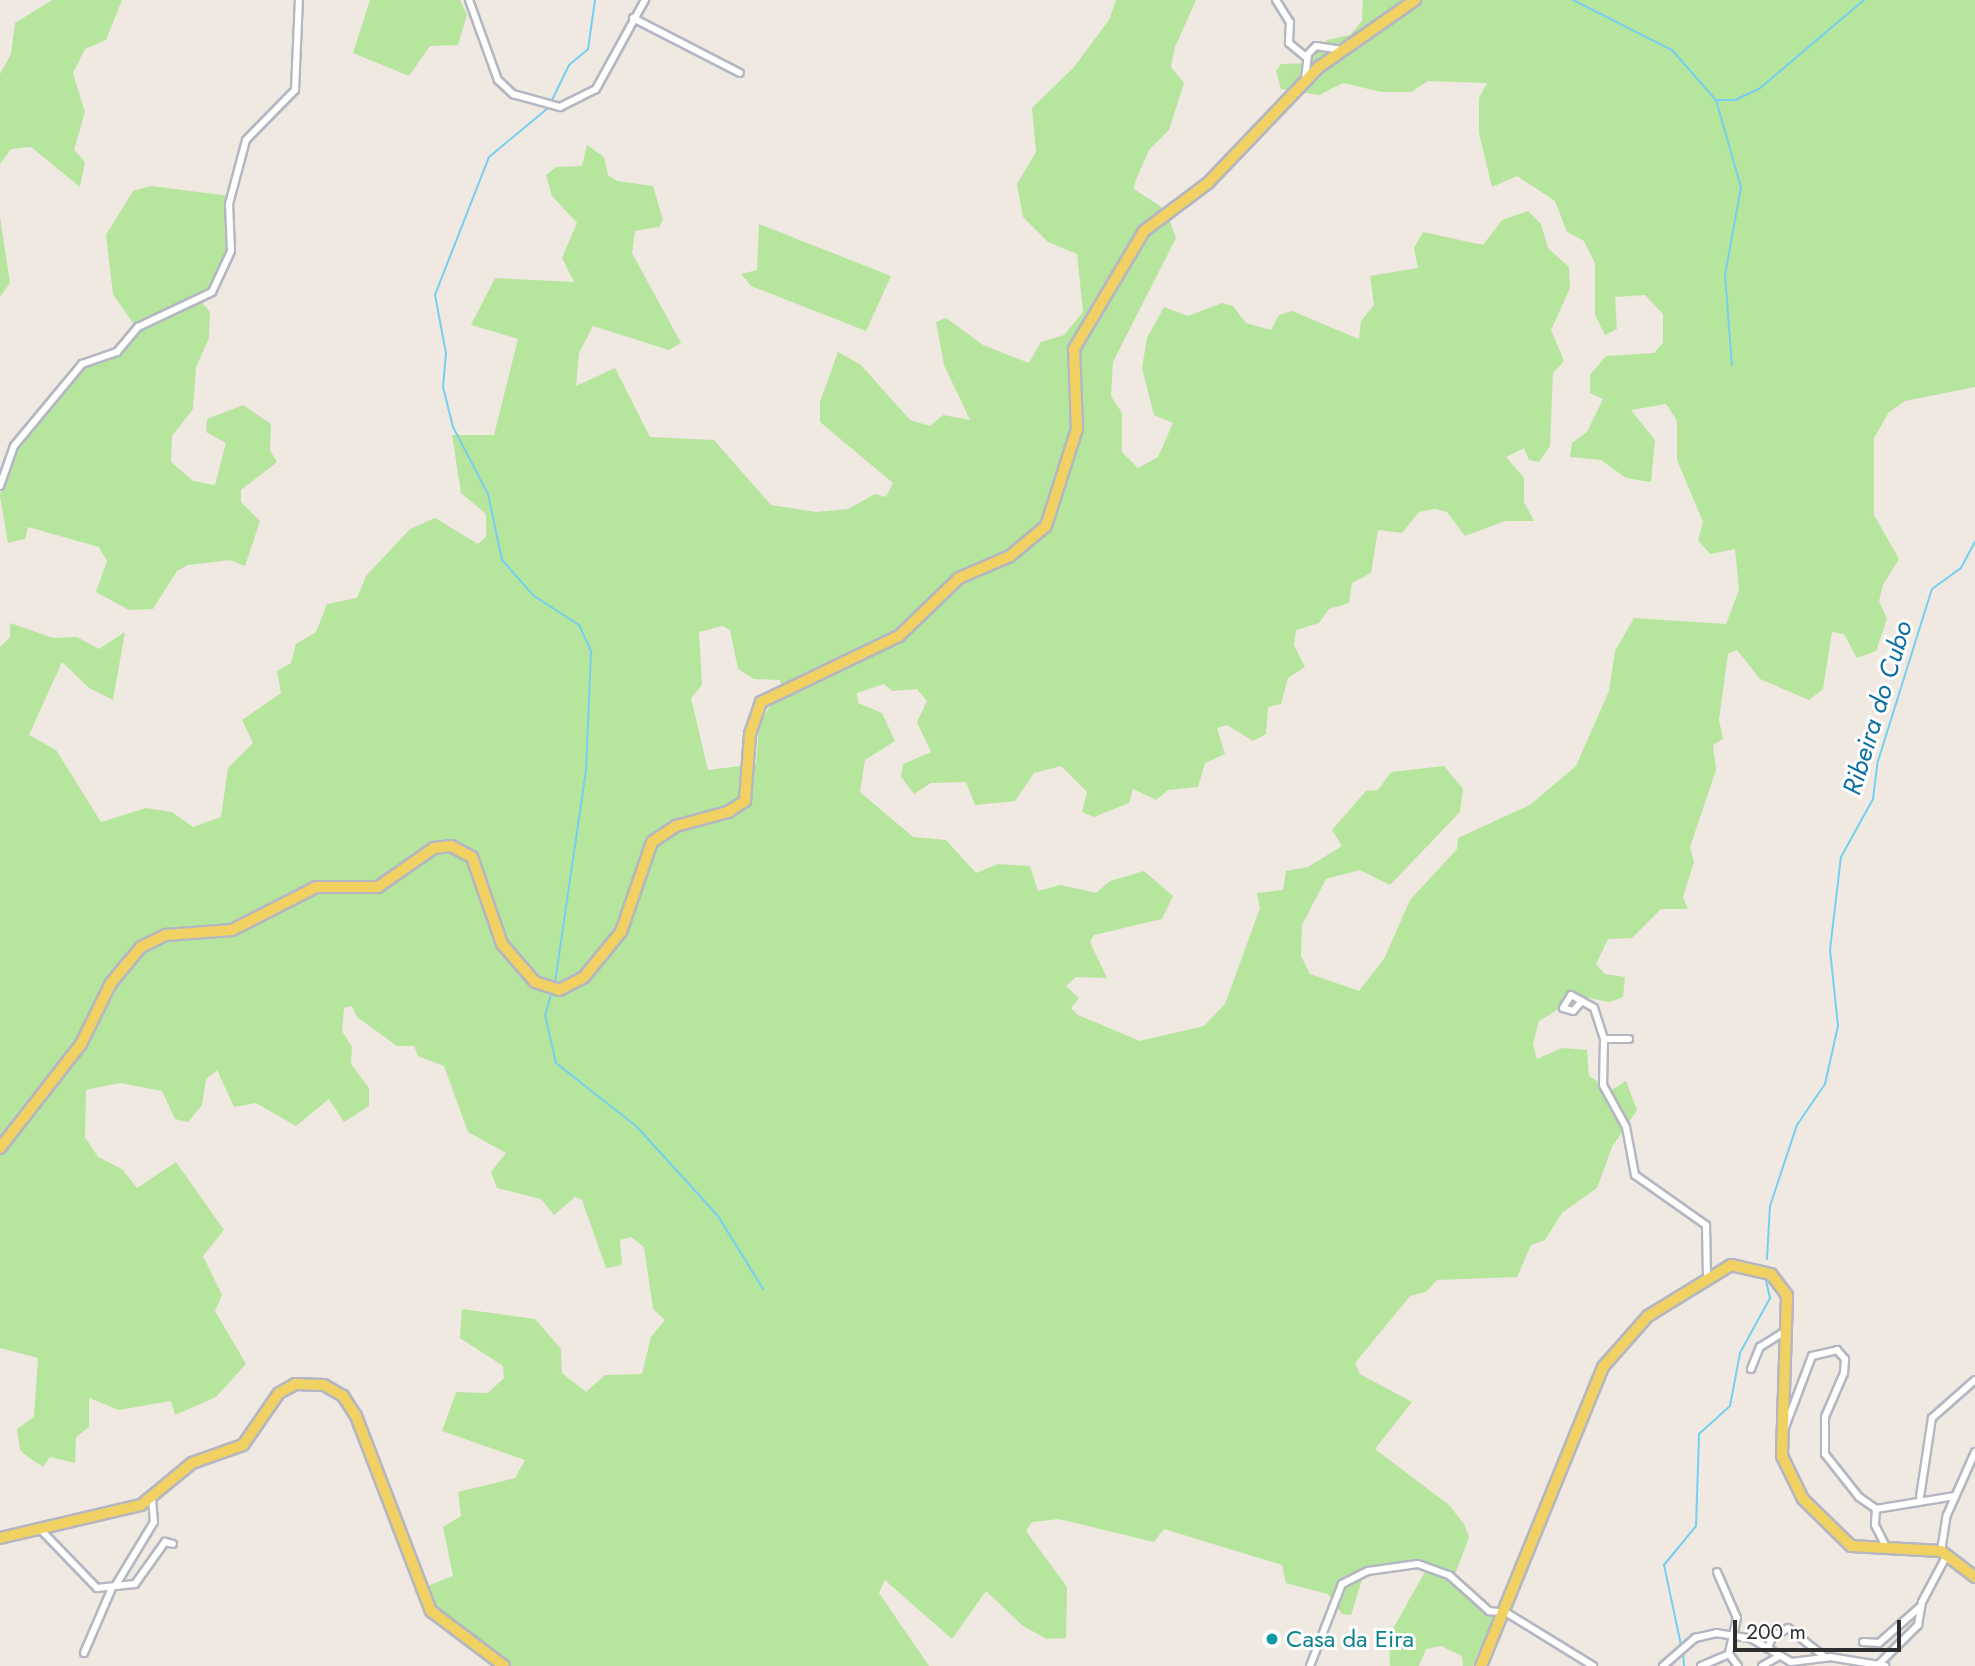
<!DOCTYPE html>
<html>
<head>
<meta charset="utf-8">
<style>
  body { margin:0 }
  #map { position:relative; width:1975px; height:1666px; overflow:hidden; background:#efe9e1; font-family:Jost,sans-serif }
  div>[style] { position:absolute }
  [style*='--x'] { left:calc(var(--x)*1px); top:calc(var(--y)*1px); width:calc(var(--w)*1px); rotate:calc(var(--a)*1deg) }
  .green>* { inset:0; background:#b6e59e }
  .stream>* { height:2px; margin:-1px; padding:0 1px; transform-origin:1px; border-radius:1px; background:#75cff0 }
  .roads { filter:drop-shadow(2px 0 #b4b7c1) drop-shadow(-2px 0 #b4b7c1) drop-shadow(0 2px #b4b7c1) drop-shadow(0 -2px #b4b7c1) }
  .minor>* { height:6px; margin:-3px; padding:0 3px; transform-origin:3px; border-radius:3px; background:#fff }
  .primary>* { height:10px; margin:-5px; padding:0 5px; transform-origin:5px; border-radius:5px; background:#f2d163 }
  .dots>* { width:19px; height:19px; translate:-50% -50%; box-sizing:border-box; border:4px solid #fff; border-radius:50% }
  span { translate:-50% -50%; white-space:nowrap; text-align:center; line-height:1.15; -webkit-text-stroke:6px #fff; paint-order:stroke }
  .culture-label { font-size:24px; color:#0d838f }
  .left { translate:0 -50%; text-align:left }
  .water-label { font-size:26px; color:#0d6fa3; font-style:italic }
  .scale { position:absolute; left:1733px; top:1620px; width:168px; height:32px; box-sizing:border-box; border:4px solid #2e2e2e; border-top:0; padding-left:9px; font-size:21px; line-height:24px; white-space:nowrap; color:#2e2e2e; -webkit-text-stroke:5px #fff; paint-order:stroke }
</style>
</head>
<body>
<div id="map">
  <div class="green">
    <i style="clip-path:polygon(52px 0,122px 0,106px 40px,85px 49px,73px 73px,85px 112px,74px 150px,85px 162px,80px 187px,31px 147px,11px 149px,0 164px,0 74px,11px 54px,15px 23px)"></i>
    <i style="clip-path:polygon(370px 0,460px 0,467px 15px,458px 45px,430px 46px,409px 76px,353px 53px)"></i>
    <i style="clip-path:polygon(evenodd,1116px 0,1196px 0,1175px 47px,1171px 67px,1184px 83px,1169px 130px,1149px 150px,1135px 182px,1134px 189px,1166px 210px,1176px 238px,1113px 362px,1111px 396px,1122px 413px,1122px 452px,1138px 468px,1158px 457px,1173px 423px,1154px 415px,1142px 368px,1147px 338px,1164px 307px,1188px 316px,1222px 303px,1233px 306px,1246px 323px,1271px 330px,1279px 315px,1292px 311px,1359px 339px,1361px 321px,1374px 305px,1370px 276px,1418px 268px,1414px 248px,1423px 232px,1483px 245px,1502px 220px,1528px 211px,1541px 224px,1548px 248px,1569px 267px,1570px 288px,1551px 330px,1564px 361px,1553px 373px,1550px 446px,1539px 462px,1529px 460px,1524px 448px,1506px 457px,1524px 478px,1524px 502px,1534px 521px,1505px 521px,1465px 536px,1447px 512px,1435px 509px,1419px 512px,1402px 533px,1378px 530px,1371px 573px,1352px 583px,1349px 603px,1329px 609px,1319px 623px,1296px 630px,1294px 645px,1305px 667px,1288px 678px,1281px 704px,1268px 707px,1266px 734px,1253px 741px,1227px 725px,1217px 728px,1225px 754px,1205px 763px,1198px 787px,1168px 790px,1156px 800px,1133px 789px,1129px 803px,1094px 817px,1082px 812px,1087px 792px,1061px 766px,1034px 773px,1015px 801px,975px 805px,966px 782px,931px 783px,914px 794px,901px 777px,903px 764px,931px 752px,917px 722px,927px 701px,917px 689px,892px 691px,884px 684px,857px 693px,858px 703px,882px 713px,895px 741px,865px 760px,860px 792px,913px 837px,946px 840px,976px 873px,998px 864px,1030px 866px,1038px 891px,1061px 885px,1096px 893px,1110px 881px,1144px 871px,1173px 896px,1162px 919px,1094px 935px,1090px 942px,1107px 978px,1076px 977px,1066px 986px,1079px 998px,1071px 1008px,1078px 1015px,1140px 1041px,1204px 1026px,1225px 1004px,1260px 908px,1257px 893px,1283px 890px,1286px 871px,1308px 867px,1342px 846px,1332px 830px,1366px 791px,1378px 790px,1391px 772px,1444px 766px,1463px 789px,1460px 812px,1390px 885px,1360px 870px,1326px 879px,1302px 925px,1301px 956px,1310px 974px,1359px 991px,1384px 959px,1410px 900px,1457px 849px,1458px 838px,1530px 805px,1576px 766px,1609px 691px,1615px 651px,1634px 618px,1726px 624px,1739px 590px,1735px 549px,1710px 554px,1698px 540px,1703px 522px,1677px 460px,1677px 421px,1666px 404px,1631px 410px,1655px 440px,1651px 482px,1626px 478px,1601px 460px,1570px 457px,1572px 443px,1587px 432px,1603px 399px,1590px 393px,1590px 375px,1606px 356px,1654px 353px,1663px 343px,1663px 314px,1645px 295px,1615px 297px,1617px 329px,1605px 335px,1595px 315px,1595px 263px,1584px 241px,1567px 232px,1555px 201px,1517px 176px,1492px 187px,1479px 133px,1479px 98px,1487px 83px,1428px 81px,1411px 92px,1382px 92px,1343px 83px,1319px 95px,1281px 89px,1276px 71px,1281px 64px,1309px 63px,1327px 40px,1350px 35px,1362px 21px,1363px 0,1975px 0,1975px 387px,1905px 401px,1889px 412px,1874px 438px,1874px 515px,1899px 559px,1883px 585px,1879px 601px,1887px 619px,1876px 651px,1857px 658px,1844px 634px,1832px 632px,1823px 689px,1809px 700px,1760px 679px,1737px 650px,1728px 654px,1719px 720px,1723px 739px,1713px 745px,1716px 770px,1690px 847px,1694px 862px,1683px 897px,1688px 909px,1661px 909px,1632px 938px,1608px 939px,1596px 964px,1605px 974px,1625px 977px,1623px 997px,1610px 1002px,1567px 994px,1562px 1007px,1539px 1021px,1533px 1044px,1537px 1059px,1562px 1048px,1587px 1050px,1589px 1076px,1612px 1090px,1626px 1081px,1637px 1110px,1612px 1147px,1597px 1188px,1562px 1213px,1545px 1240px,1531px 1245px,1517px 1277px,1437px 1280px,1426px 1292px,1410px 1296px,1355px 1363px,1360px 1374px,1412px 1402px,1375px 1449px,1449px 1505px,1464px 1524px,1469px 1537px,1453px 1580px,1497px 1620px,1492px 1644px,1479px 1649px,1473px 1666px,1463px 1666px,1462px 1656px,1441px 1646px,1426px 1649px,1419px 1666px,1390px 1666px,1389px 1636px,1427px 1568px,1418px 1562px,1365px 1570px,1351px 1615px,1342px 1614px,1328px 1594px,1286px 1583px,1282px 1565px,1164px 1529px,1154px 1542px,1059px 1519px,1032px 1522px,1026px 1531px,1067px 1587px,1066px 1638px,1047px 1639px,1023px 1626px,986px 1591px,952px 1639px,885px 1580px,879px 1593px,929px 1666px,492px 1666px,443px 1629px,414px 1591px,453px 1576px,443px 1527px,461px 1516px,458px 1492px,515px 1478px,525px 1460px,442px 1431px,456px 1392px,488px 1393px,504px 1378px,503px 1366px,460px 1338px,462px 1309px,535px 1319px,561px 1349px,562px 1373px,586px 1392px,605px 1375px,642px 1374px,651px 1337px,665px 1320px,653px 1309px,644px 1247px,631px 1237px,620px 1240px,622px 1265px,606px 1268px,582px 1200px,575px 1197px,554px 1215px,541px 1199px,497px 1188px,491px 1172px,506px 1153px,468px 1132px,444px 1066px,418px 1056px,414px 1046px,397px 1046px,357px 1017px,352px 1006px,344px 1008px,342px 1031px,352px 1047px,351px 1064px,369px 1088px,369px 1106px,344px 1122px,329px 1099px,296px 1126px,256px 1103px,234px 1107px,217px 1070px,206px 1079px,202px 1105px,188px 1122px,175px 1119px,162px 1091px,120px 1083px,86px 1090px,85px 1137px,98px 1157px,122px 1169px,137px 1188px,176px 1162px,224px 1230px,203px 1256px,222px 1295px,215px 1311px,246px 1364px,216px 1397px,175px 1415px,171px 1401px,119px 1410px,89px 1398px,89px 1427px,76px 1437px,75px 1463px,50px 1457px,43px 1467px,28px 1457px,20px 1450px,17px 1429px,34px 1417px,38px 1358px,0 1348px,0 647px,10px 637px,10px 623px,53px 638px,77px 637px,99px 649px,125px 632px,113px 700px,89px 688px,62px 662px,29px 735px,56px 750px,101px 822px,146px 808px,172px 812px,193px 827px,221px 817px,228px 768px,253px 743px,242px 720px,281px 693px,277px 671px,291px 663px,296px 644px,316px 632px,327px 604px,357px 598px,366px 576px,410px 529px,435px 518px,478px 544px,486px 537px,486px 514px,461px 493px,452px 435px,494px 435px,518px 339px,471px 325px,495px 278px,574px 282px,562px 258px,577px 223px,552px 196px,546px 175px,556px 167px,582px 166px,587px 145px,604px 157px,608px 175px,617px 181px,653px 186px,663px 220px,659px 227px,635px 231px,632px 253px,681px 343px,669px 350px,593px 326px,579px 353px,576px 386px,615px 368px,650px 437px,714px 440px,771px 505px,816px 512px,848px 509px,875px 494px,886px 497px,893px 483px,820px 422px,820px 402px,838px 352px,861px 365px,910px 420px,930px 426px,943px 415px,970px 420px,944px 365px,936px 322px,946px 318px,983px 345px,1029px 363px,1041px 342px,1064px 335px,1083px 312px,1077px 254px,1048px 242px,1023px 217px,1017px 184px,1036px 152px,1032px 108px,1074px 67px,1109px 20px,1116px 0,722px 626px,730px 630px,738px 669px,754px 679px,780px 680px,782px 687px,759px 724px,756px 764px,708px 770px,691px 698px,702px 685px,699px 632px,722px 626px)"></i>
    <i style="clip-path:polygon(151px 186px,230px 196px,232px 248px,203px 304px,210px 312px,209px 338px,196px 367px,193px 409px,172px 436px,171px 462px,193px 481px,215px 485px,226px 443px,206px 432px,207px 419px,243px 405px,271px 424px,270px 450px,277px 462px,241px 490px,241px 502px,260px 521px,245px 566px,230px 560px,188px 565px,177px 571px,153px 609px,129px 610px,96px 592px,107px 561px,99px 547px,28px 527px,25px 539px,8px 543px,0 496px,8px 454px,31px 419px,82px 365px,114px 354px,135px 326px,113px 294px,106px 235px,133px 191px)"></i>
    <i style="clip-path:polygon(0 217px,10px 283px,0 297px)"></i>
    <i style="clip-path:polygon(759px 224px,891px 276px,866px 331px,751px 286px,741px 274px,757px 270px)"></i>
  </div>
  <div class="stream">
    <i style="--x:1573;--y:0;--w:111;--a:26.8"></i>
    <i style="--x:1672;--y:50;--w:67;--a:48.7"></i>
    <i style="--x:1716;--y:100;--w:91;--a:74"></i>
    <i style="--x:1741;--y:187;--w:89;--a:100.3"></i>
    <i style="--x:1725;--y:275;--w:90;--a:85.6"></i>
    <i style="--x:552;--y:100;--w:39;--a:-64"></i>
    <i style="--x:569;--y:65;--w:25;--a:-40"></i>
    <i style="--x:588;--y:49;--w:49;--a:-81.9"></i>
    <i style="--x:1716;--y:100;--w:19;--a:0"></i>
    <i style="--x:1735;--y:100;--w:26;--a:-25"></i>
    <i style="--x:1759;--y:89;--w:138;--a:-40.3"></i>
    <i style="--x:548;--y:108;--w:77;--a:140.3"></i>
    <i style="--x:489;--y:157;--w:148;--a:111.4"></i>
    <i style="--x:435;--y:295;--w:59;--a:79.3"></i>
    <i style="--x:446;--y:353;--w:34;--a:95"></i>
    <i style="--x:443;--y:387;--w:41;--a:76"></i>
    <i style="--x:453;--y:427;--w:76;--a:62.4"></i>
    <i style="--x:488;--y:494;--w:67;--a:78"></i>
    <i style="--x:502;--y:560;--w:48;--a:48.4"></i>
    <i style="--x:534;--y:596;--w:54;--a:32.8"></i>
    <i style="--x:579;--y:625;--w:29;--a:65"></i>
    <i style="--x:591;--y:651;--w:119;--a:92.4"></i>
    <i style="--x:586;--y:770;--w:214;--a:98.3"></i>
    <i style="--x:552;--y:991;--w:25;--a:106"></i>
    <i style="--x:545;--y:1015;--w:49;--a:77.1"></i>
    <i style="--x:556;--y:1063;--w:103;--a:38.3"></i>
    <i style="--x:637;--y:1127;--w:120;--a:47.7"></i>
    <i style="--x:718;--y:1216;--w:86;--a:58.3"></i>
    <i style="--x:1767;--y:1259;--w:53;--a:-86.8"></i>
    <i style="--x:1770;--y:1206;--w:85;--a:-71.6"></i>
    <i style="--x:1797;--y:1125;--w:50;--a:-55.7"></i>
    <i style="--x:1825;--y:1084;--w:59;--a:-77.4"></i>
    <i style="--x:1838;--y:1026;--w:76;--a:-96"></i>
    <i style="--x:1830;--y:950;--w:94;--a:-83.3"></i>
    <i style="--x:1841;--y:857;--w:66;--a:-61.1"></i>
    <i style="--x:1873;--y:799;--w:38;--a:-83"></i>
    <i style="--x:1878;--y:761;--w:180;--a:-72.6"></i>
    <i style="--x:1932;--y:589;--w:36;--a:-36"></i>
    <i style="--x:1961;--y:568;--w:30;--a:-62"></i>
    <i style="--x:1681;--y:1645;--w:82;--a:-102"></i>
    <i style="--x:1664;--y:1565;--w:50;--a:-50.6"></i>
    <i style="--x:1696;--y:1526;--w:92;--a:-88.1"></i>
    <i style="--x:1699;--y:1434;--w:42;--a:-42.1"></i>
    <i style="--x:1730;--y:1406;--w:54;--a:-79.3"></i>
    <i style="--x:1740;--y:1353;--w:63;--a:-61.4"></i>
    <i style="--x:1770;--y:1298;--w:18;--a:-103"></i>
    <i style="--x:1683;--y:1651;--w:15;--a:86"></i>
  </div>
  <div class="roads">
    <div class="minor">
      <i style="--x:469;--y:0;--w:85;--a:70.1"></i>
      <i style="--x:498;--y:80;--w:21;--a:43"></i>
      <i style="--x:513;--y:94;--w:49;--a:15.5"></i>
      <i style="--x:560;--y:107;--w:40;--a:-26.6"></i>
      <i style="--x:596;--y:89;--w:102;--a:-61.2"></i>
      <i style="--x:1276;--y:0;--w:26;--a:58"></i>
      <i style="--x:1290;--y:22;--w:21;--a:93"></i>
      <i style="--x:1289;--y:43;--w:23;--a:40"></i>
      <i style="--x:633;--y:18;--w:120;--a:27.2"></i>
      <i style="--x:1305;--y:79;--w:25;--a:-83"></i>
      <i style="--x:1308;--y:54;--w:11;--a:-45"></i>
      <i style="--x:1316;--y:46;--w:26;--a:9"></i>
      <i style="--x:0;--y:486;--w:42;--a:-70.7"></i>
      <i style="--x:14;--y:446;--w:107;--a:-50.3"></i>
      <i style="--x:82;--y:364;--w:37;--a:-19"></i>
      <i style="--x:117;--y:352;--w:33;--a:-50"></i>
      <i style="--x:138;--y:327;--w:82;--a:-25.3"></i>
      <i style="--x:212;--y:292;--w:45;--a:-65.1"></i>
      <i style="--x:231;--y:251;--w:47;--a:-92.4"></i>
      <i style="--x:229;--y:204;--w:66;--a:-75.1"></i>
      <i style="--x:246;--y:140;--w:70;--a:-45.6"></i>
      <i style="--x:295;--y:90;--w:90;--a:-87.5"></i>
      <i style="--x:1582;--y:1001;--w:13;--a:132"></i>
      <i style="--x:1573;--y:1011;--w:10;--a:-163"></i>
      <i style="--x:1563;--y:1008;--w:15;--a:-58"></i>
      <i style="--x:1571;--y:995;--w:26;--a:29"></i>
      <i style="--x:1594;--y:1008;--w:33;--a:72"></i>
      <i style="--x:1604;--y:1039;--w:46;--a:91.2"></i>
      <i style="--x:1603;--y:1085;--w:48;--a:61.3"></i>
      <i style="--x:1626;--y:1127;--w:49;--a:79.4"></i>
      <i style="--x:1635;--y:1175;--w:87;--a:35.2"></i>
      <i style="--x:1706;--y:1225;--w:50;--a:88.9"></i>
      <i style="--x:1604;--y:1039;--w:25;--a:0"></i>
      <i style="--x:1751;--y:1369;--w:24;--a:-68"></i>
      <i style="--x:1760;--y:1347;--w:31;--a:-32"></i>
      <i style="--x:1784;--y:1430;--w:79;--a:-69.3"></i>
      <i style="--x:1812;--y:1356;--w:26;--a:-13"></i>
      <i style="--x:1837;--y:1350;--w:12;--a:48"></i>
      <i style="--x:1845;--y:1359;--w:14;--a:94"></i>
      <i style="--x:1844;--y:1373;--w:48;--a:113.4"></i>
      <i style="--x:1825;--y:1417;--w:37;--a:90"></i>
      <i style="--x:1825;--y:1454;--w:55;--a:51.7"></i>
      <i style="--x:1859;--y:1497;--w:21;--a:35"></i>
      <i style="--x:1876;--y:1509;--w:80;--a:-9.3"></i>
      <i style="--x:1920;--y:1497;--w:80;--a:-81.4"></i>
      <i style="--x:1932;--y:1418;--w:57;--a:-41.5"></i>
      <i style="--x:1876;--y:1509;--w:16;--a:94"></i>
      <i style="--x:1875;--y:1525;--w:27;--a:63"></i>
      <i style="--x:40;--y:1529;--w:82;--a:46"></i>
      <i style="--x:97;--y:1588;--w:38;--a:-6"></i>
      <i style="--x:135;--y:1584;--w:52;--a:-54.5"></i>
      <i style="--x:165;--y:1542;--w:8;--a:14"></i>
      <i style="--x:1941;--y:1551;--w:36;--a:-81"></i>
      <i style="--x:1947;--y:1515;--w:69;--a:-66"></i>
      <i style="--x:1717;--y:1572;--w:50;--a:66.5"></i>
      <i style="--x:1737;--y:1618;--w:37;--a:103"></i>
      <i style="--x:1729;--y:1654;--w:15;--a:53"></i>
      <i style="--x:117;--y:1583;--w:71;--a:-58.8"></i>
      <i style="--x:154;--y:1522;--w:23;--a:-95"></i>
      <i style="--x:1863;--y:1642;--w:16;--a:4"></i>
      <i style="--x:1879;--y:1643;--w:56;--a:-41.4"></i>
      <i style="--x:1768;--y:1649;--w:13;--a:-72"></i>
      <i style="--x:1772;--y:1637;--w:18;--a:-29"></i>
      <i style="--x:1788;--y:1628;--w:48;--a:38.3"></i>
      <i style="--x:84;--y:1653;--w:71;--a:-66.7"></i>
      <i style="--x:1880;--y:1663;--w:54;--a:-45"></i>
      <i style="--x:1918;--y:1625;--w:23;--a:-80"></i>
      <i style="--x:1922;--y:1602;--w:53;--a:-62"></i>
      <i style="--x:1310;--y:1666;--w:88;--a:-68.7"></i>
      <i style="--x:1342;--y:1584;--w:29;--a:-27"></i>
      <i style="--x:1368;--y:1571;--w:50;--a:-8"></i>
      <i style="--x:1418;--y:1564;--w:33;--a:20"></i>
      <i style="--x:1449;--y:1575;--w:54;--a:42"></i>
      <i style="--x:1489;--y:1611;--w:18;--a:6"></i>
      <i style="--x:1507;--y:1613;--w:101;--a:31.6"></i>
      <i style="--x:1663;--y:1666;--w:43;--a:-41.2"></i>
      <i style="--x:1695;--y:1638;--w:22;--a:-13"></i>
      <i style="--x:1716;--y:1633;--w:36;--a:9"></i>
      <i style="--x:1752;--y:1639;--w:45;--a:30.5"></i>
      <i style="--x:1791;--y:1662;--w:39;--a:-7"></i>
      <i style="--x:1830;--y:1657;--w:56;--a:9.3"></i>
      <i style="--x:1701;--y:1666;--w:30;--a:-23"></i>
      <i style="--x:1762;--y:1666;--w:20;--a:-30"></i>
    </div>
    <div class="primary">
      <i style="--x:0;--y:1148;--w:132;--a:-52.1"></i>
      <i style="--x:81;--y:1044;--w:68;--a:-63.8"></i>
      <i style="--x:111;--y:983;--w:47;--a:-50.2"></i>
      <i style="--x:141;--y:947;--w:28;--a:-26"></i>
      <i style="--x:166;--y:935;--w:66;--a:-4.3"></i>
      <i style="--x:232;--y:930;--w:94;--a:-27.1"></i>
      <i style="--x:316;--y:887;--w:62;--a:0"></i>
      <i style="--x:378;--y:887;--w:68;--a:-34.9"></i>
      <i style="--x:434;--y:848;--w:17;--a:-7"></i>
      <i style="--x:451;--y:846;--w:24;--a:28"></i>
      <i style="--x:472;--y:857;--w:92;--a:71"></i>
      <i style="--x:502;--y:944;--w:50;--a:49"></i>
      <i style="--x:535;--y:982;--w:25;--a:18"></i>
      <i style="--x:559;--y:990;--w:28;--a:-27"></i>
      <i style="--x:584;--y:977;--w:58;--a:-50.6"></i>
      <i style="--x:621;--y:932;--w:95;--a:-71"></i>
      <i style="--x:652;--y:842;--w:29;--a:-34"></i>
      <i style="--x:676;--y:826;--w:54;--a:-15.1"></i>
      <i style="--x:728;--y:812;--w:20;--a:-33"></i>
      <i style="--x:745;--y:801;--w:67;--a:-85.7"></i>
      <i style="--x:750;--y:734;--w:34;--a:-71"></i>
      <i style="--x:761;--y:702;--w:153;--a:-25.6"></i>
      <i style="--x:899;--y:636;--w:83;--a:-44"></i>
      <i style="--x:959;--y:578;--w:56;--a:-23.3"></i>
      <i style="--x:1010;--y:556;--w:47;--a:-39.8"></i>
      <i style="--x:1046;--y:526;--w:102;--a:-72.3"></i>
      <i style="--x:1077;--y:429;--w:80;--a:-92.1"></i>
      <i style="--x:1074;--y:349;--w:137;--a:-59.3"></i>
      <i style="--x:1144;--y:231;--w:80;--a:-36.9"></i>
      <i style="--x:1208;--y:183;--w:161;--a:-46.3"></i>
      <i style="--x:1319;--y:67;--w:117;--a:-34.9"></i>
      <i style="--x:0;--y:1538;--w:145;--a:-13.2"></i>
      <i style="--x:141;--y:1505;--w:66;--a:-39.5"></i>
      <i style="--x:192;--y:1463;--w:54;--a:-19.4"></i>
      <i style="--x:243;--y:1445;--w:63;--a:-55.3"></i>
      <i style="--x:279;--y:1393;--w:18;--a:-29"></i>
      <i style="--x:295;--y:1384;--w:29;--a:2"></i>
      <i style="--x:324;--y:1385;--w:22;--a:30"></i>
      <i style="--x:343;--y:1396;--w:24;--a:57"></i>
      <i style="--x:356;--y:1416;--w:209;--a:69"></i>
      <i style="--x:431;--y:1611;--w:91;--a:37"></i>
      <i style="--x:1481;--y:1666;--w:323;--a:-67.8"></i>
      <i style="--x:1603;--y:1367;--w:68;--a:-48.6"></i>
      <i style="--x:1648;--y:1316;--w:97;--a:-31.6"></i>
      <i style="--x:1731;--y:1265;--w:41;--a:12.7"></i>
      <i style="--x:1771;--y:1274;--w:26;--a:53"></i>
      <i style="--x:1787;--y:1295;--w:161;--a:91.8"></i>
      <i style="--x:1782;--y:1456;--w:48;--a:64"></i>
      <i style="--x:1803;--y:1499;--w:67;--a:44.4"></i>
      <i style="--x:1851;--y:1546;--w:90;--a:3.2"></i>
      <i style="--x:1941;--y:1551;--w:43;--a:37.4"></i>
    </div>
  </div>
  <div class="dots">
    <i style="left:1272px;top:1639px;background:#0f9aa8"></i>
  </div>
  <div class="culture-label">
    <span class="left" style="left:1286px;top:1639px">Casa da Eira</span>
  </div>
  <div class="water-label">
    <span style="left:1878px;top:708px;rotate:-73deg">Ribeira do Cubo</span>
  </div>
  <div class="scale">200 m</div>
</div>
</body>
</html>
